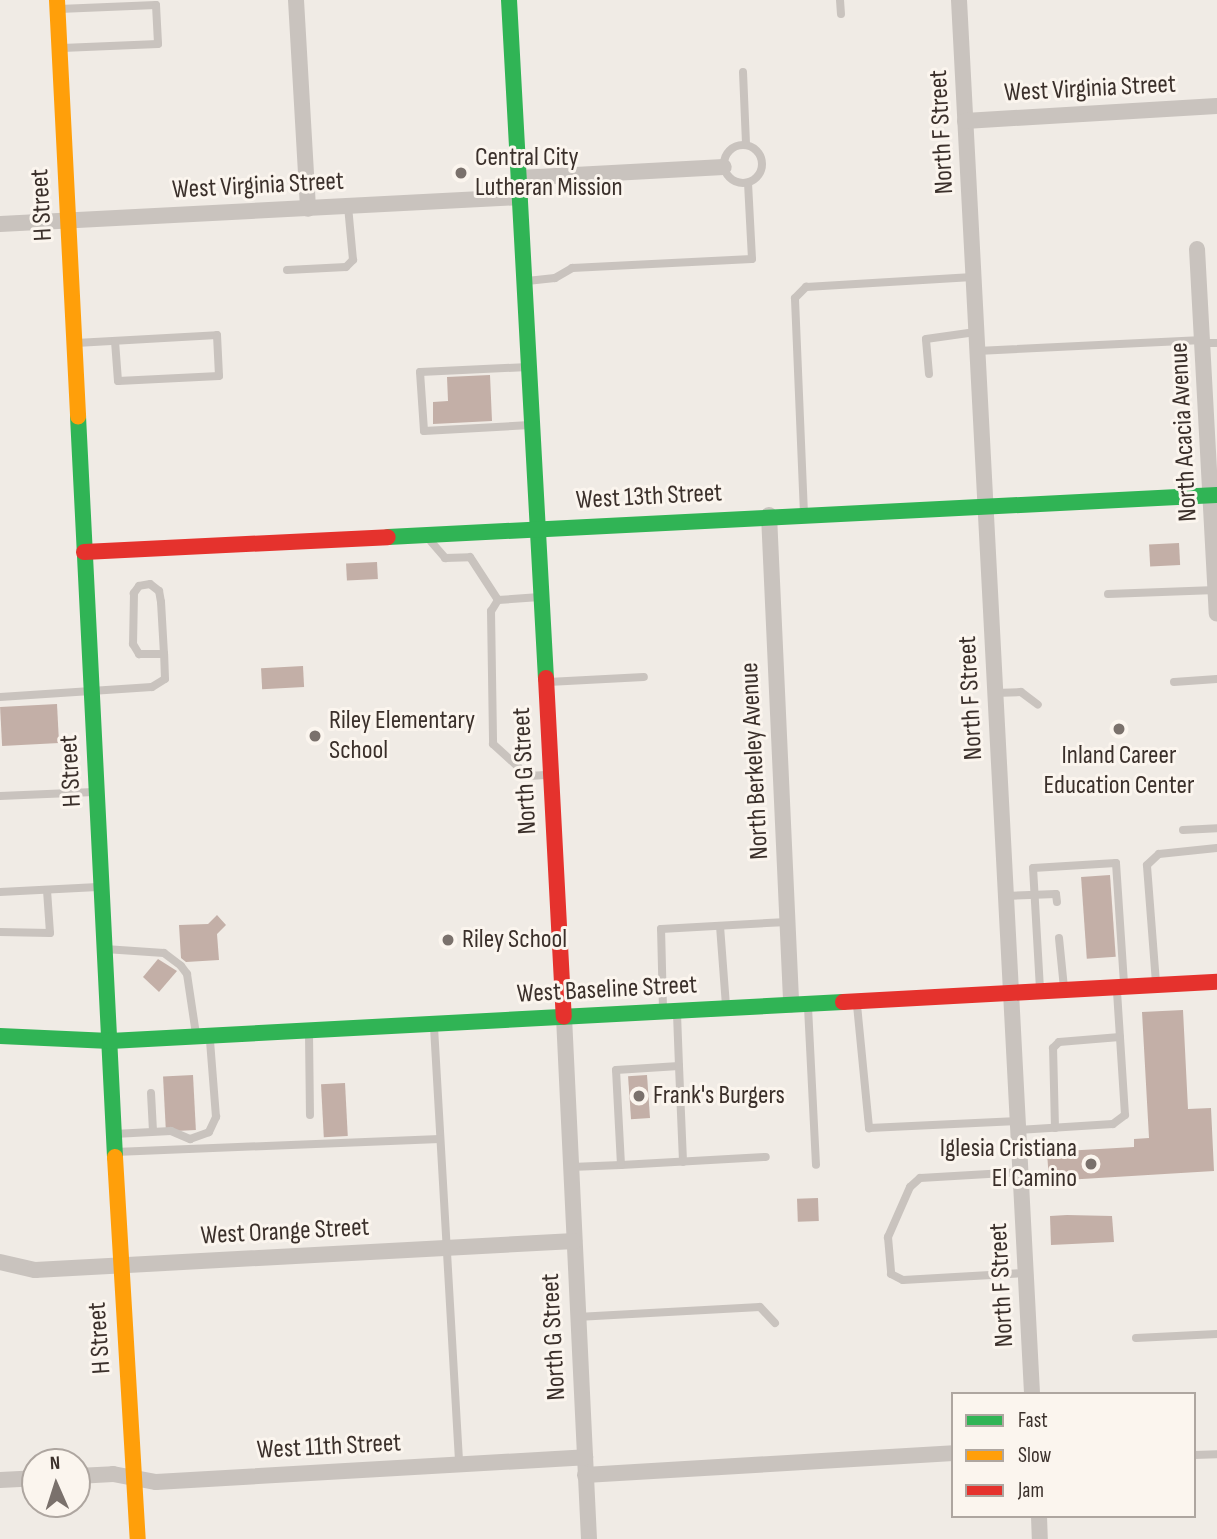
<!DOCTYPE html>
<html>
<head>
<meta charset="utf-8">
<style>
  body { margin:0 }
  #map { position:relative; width:1217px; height:1539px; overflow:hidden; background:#f0ebe5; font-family:"Sofia Sans Condensed",sans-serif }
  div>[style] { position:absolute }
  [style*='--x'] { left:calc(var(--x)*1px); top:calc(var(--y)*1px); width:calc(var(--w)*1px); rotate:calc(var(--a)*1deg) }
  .building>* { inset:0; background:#c3afa7; transform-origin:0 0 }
  .lane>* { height:8px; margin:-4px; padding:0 4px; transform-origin:4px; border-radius:4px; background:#c9c3be }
  .lane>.ring { margin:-4px; padding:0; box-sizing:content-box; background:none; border:8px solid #c9c3be; border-radius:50% }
  .street>* { height:16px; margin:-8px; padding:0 8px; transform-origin:8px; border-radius:8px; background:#c9c3be }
  .fast>* { height:16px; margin:-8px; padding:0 8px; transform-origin:8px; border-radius:8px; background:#30b455 }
  .slow>* { height:16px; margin:-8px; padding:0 8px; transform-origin:8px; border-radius:8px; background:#ff9f0a }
  .jam>* { height:16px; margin:-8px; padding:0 8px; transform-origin:8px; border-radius:8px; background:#e5322d }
  .dots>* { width:19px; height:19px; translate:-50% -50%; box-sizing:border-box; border:4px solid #fbf5ee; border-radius:50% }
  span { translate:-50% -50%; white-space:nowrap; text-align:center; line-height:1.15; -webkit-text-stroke:6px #fbf5ee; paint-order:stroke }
  .street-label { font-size:26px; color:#3b302b }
  .poi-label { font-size:26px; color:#3b302b }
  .left { translate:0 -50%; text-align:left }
  .right { translate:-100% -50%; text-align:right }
  .legend { position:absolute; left:951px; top:1392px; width:245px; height:126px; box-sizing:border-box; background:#fbf5ee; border:2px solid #aea6a0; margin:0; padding:9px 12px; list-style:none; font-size:21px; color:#3b302b }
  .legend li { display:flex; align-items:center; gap:14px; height:35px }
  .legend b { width:35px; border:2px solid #aea6a0 }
  .north { position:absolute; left:21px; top:1448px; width:70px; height:70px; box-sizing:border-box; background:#fbf5ee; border:2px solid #aea6a0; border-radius:50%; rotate:357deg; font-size:19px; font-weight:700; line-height:28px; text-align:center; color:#3b302b }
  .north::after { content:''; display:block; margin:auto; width:24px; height:32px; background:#7a716c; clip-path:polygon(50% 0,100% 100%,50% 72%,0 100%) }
</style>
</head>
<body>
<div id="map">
  <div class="building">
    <i style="clip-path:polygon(490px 375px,492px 421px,433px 424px,433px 402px,448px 401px,447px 377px)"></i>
    <i style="left:1179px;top:543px;width:22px;height:30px;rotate:87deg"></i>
    <i style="left:377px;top:562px;width:17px;height:31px;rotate:87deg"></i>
    <i style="left:303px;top:666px;width:21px;height:42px;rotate:87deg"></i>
    <i style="left:57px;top:704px;width:39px;height:57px;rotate:87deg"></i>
    <i style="left:1110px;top:875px;width:82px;height:29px;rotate:86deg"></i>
    <i style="clip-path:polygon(217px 915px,226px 925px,217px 934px,219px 960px,186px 962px,181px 958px,179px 925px,208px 924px)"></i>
    <i style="clip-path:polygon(158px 959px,177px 971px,159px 992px,143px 977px)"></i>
    <i style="clip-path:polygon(1183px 1010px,1188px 1109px,1211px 1108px,1214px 1171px,1049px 1181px,1047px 1152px,1134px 1147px,1134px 1139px,1149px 1138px,1142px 1012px)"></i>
    <i style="left:193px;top:1075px;width:55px;height:30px;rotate:87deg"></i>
    <i style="left:647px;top:1075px;width:43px;height:19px;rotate:86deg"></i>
    <i style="left:345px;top:1083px;width:53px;height:24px;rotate:87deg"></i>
    <i style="left:818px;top:1198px;width:23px;height:21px;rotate:88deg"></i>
    <i style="clip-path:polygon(1067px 1215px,1112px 1216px,1114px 1242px,1051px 1245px,1050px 1216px)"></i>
  </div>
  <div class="lane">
    <i style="--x:840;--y:0;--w:14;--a:86"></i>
    <i style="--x:59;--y:9;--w:97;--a:-2.4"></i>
    <i style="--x:156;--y:5;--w:39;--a:87"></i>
    <i style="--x:158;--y:44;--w:96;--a:177.6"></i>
    <i style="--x:743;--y:72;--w:72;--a:87.6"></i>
    <i class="ring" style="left:724px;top:145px;width:30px;height:30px"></i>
    <i style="--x:287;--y:270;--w:59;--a:-2.9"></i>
    <i style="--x:346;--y:267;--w:10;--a:-45"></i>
    <i style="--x:353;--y:260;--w:54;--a:-95.3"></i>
    <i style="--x:527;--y:281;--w:28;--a:-6"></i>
    <i style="--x:555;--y:278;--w:20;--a:-30"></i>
    <i style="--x:572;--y:268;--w:180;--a:-2.9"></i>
    <i style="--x:752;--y:259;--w:76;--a:-93"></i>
    <i style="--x:76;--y:343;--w:141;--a:-3.2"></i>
    <i style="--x:217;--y:335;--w:41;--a:87.2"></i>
    <i style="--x:219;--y:376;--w:101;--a:177.2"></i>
    <i style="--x:118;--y:381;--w:40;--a:-94.3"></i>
    <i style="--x:1203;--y:343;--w:14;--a:0"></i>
    <i style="--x:977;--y:351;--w:226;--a:-2.8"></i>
    <i style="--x:528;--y:367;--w:108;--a:177.3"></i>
    <i style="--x:420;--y:372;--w:59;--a:86.1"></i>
    <i style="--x:424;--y:431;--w:106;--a:-3.2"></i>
    <i style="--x:929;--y:374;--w:35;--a:-95"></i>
    <i style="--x:926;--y:339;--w:50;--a:-8"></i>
    <i style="--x:804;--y:514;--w:216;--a:-92.4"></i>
    <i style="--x:795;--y:298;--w:16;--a:-45"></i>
    <i style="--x:806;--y:287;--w:167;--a:-3.4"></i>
    <i style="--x:427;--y:537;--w:28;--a:49"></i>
    <i style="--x:445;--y:558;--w:25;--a:-2"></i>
    <i style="--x:470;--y:557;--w:51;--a:56.9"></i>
    <i style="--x:1108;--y:594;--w:108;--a:-2.1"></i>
    <i style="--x:540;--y:597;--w:42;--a:175.9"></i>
    <i style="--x:498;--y:600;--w:13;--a:122"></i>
    <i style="--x:491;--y:611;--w:133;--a:89.1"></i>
    <i style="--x:493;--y:744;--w:47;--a:42.4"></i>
    <i style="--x:528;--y:776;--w:22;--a:-3"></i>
    <i style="--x:548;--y:682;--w:96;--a:-3"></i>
    <i style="--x:1174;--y:682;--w:43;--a:-4"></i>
    <i style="--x:995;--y:693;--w:26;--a:-2"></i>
    <i style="--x:1021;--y:692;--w:21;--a:37"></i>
    <i style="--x:0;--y:697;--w:152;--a:-3.8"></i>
    <i style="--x:152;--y:687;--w:15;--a:-32"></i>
    <i style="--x:165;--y:679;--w:25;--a:-92"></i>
    <i style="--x:164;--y:654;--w:52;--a:-93.3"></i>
    <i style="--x:161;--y:602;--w:11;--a:-100"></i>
    <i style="--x:159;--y:591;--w:11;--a:-142"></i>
    <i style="--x:150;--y:584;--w:11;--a:170"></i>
    <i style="--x:139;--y:586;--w:9;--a:126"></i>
    <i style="--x:134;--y:593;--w:51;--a:91.1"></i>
    <i style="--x:133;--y:644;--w:12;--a:59"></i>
    <i style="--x:139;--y:654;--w:25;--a:0"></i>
    <i style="--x:0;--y:796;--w:94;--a:-2.4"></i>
    <i style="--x:1183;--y:830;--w:34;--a:-3"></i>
    <i style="--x:0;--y:892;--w:98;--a:-2.9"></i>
    <i style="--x:1006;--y:896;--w:50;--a:-2.3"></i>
    <i style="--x:1056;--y:894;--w:8;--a:83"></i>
    <i style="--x:720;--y:926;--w:80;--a:85.7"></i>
    <i style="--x:0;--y:932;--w:50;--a:1.1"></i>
    <i style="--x:50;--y:933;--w:43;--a:-94"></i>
    <i style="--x:1059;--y:938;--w:50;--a:84.3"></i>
    <i style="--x:105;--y:949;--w:59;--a:3.9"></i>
    <i style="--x:164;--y:953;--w:21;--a:37"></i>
    <i style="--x:181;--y:966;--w:10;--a:53"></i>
    <i style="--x:187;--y:974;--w:61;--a:81.5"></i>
    <i style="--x:1156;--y:983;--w:118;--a:-94.4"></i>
    <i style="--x:1147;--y:865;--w:16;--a:-43"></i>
    <i style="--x:1159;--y:854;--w:58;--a:-5.9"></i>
    <i style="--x:1040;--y:989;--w:121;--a:-93.3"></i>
    <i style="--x:1033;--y:868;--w:83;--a:-3.4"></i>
    <i style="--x:1116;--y:863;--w:121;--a:86.2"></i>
    <i style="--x:857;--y:1005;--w:124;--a:84.4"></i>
    <i style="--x:869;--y:1128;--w:149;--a:-2.7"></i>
    <i style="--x:808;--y:1007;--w:158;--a:87.1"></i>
    <i style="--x:663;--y:1009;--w:80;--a:-91.4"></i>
    <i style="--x:661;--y:929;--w:126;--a:-3.2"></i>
    <i style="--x:434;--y:1027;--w:438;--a:86.7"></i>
    <i style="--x:309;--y:1034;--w:81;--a:89.3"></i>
    <i style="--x:679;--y:1066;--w:96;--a:87.6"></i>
    <i style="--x:151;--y:1093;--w:38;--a:87"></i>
    <i style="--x:1055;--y:1128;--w:80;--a:-91.4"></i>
    <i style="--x:1053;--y:1048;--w:8;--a:-45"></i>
    <i style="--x:1059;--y:1042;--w:61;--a:-4.7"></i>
    <i style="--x:1018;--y:1130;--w:95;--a:-3.6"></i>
    <i style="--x:1113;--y:1124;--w:15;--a:-37"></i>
    <i style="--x:1125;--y:1115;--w:124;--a:-93.7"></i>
    <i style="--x:114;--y:1134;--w:57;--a:-3"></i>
    <i style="--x:171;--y:1131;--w:21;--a:23"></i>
    <i style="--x:190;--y:1139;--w:20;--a:-20"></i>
    <i style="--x:209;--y:1132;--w:17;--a:-65"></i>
    <i style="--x:216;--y:1117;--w:77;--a:-94.5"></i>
    <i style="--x:115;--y:1152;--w:325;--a:-2.3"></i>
    <i style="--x:621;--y:1165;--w:145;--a:-3.2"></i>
    <i style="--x:571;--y:1167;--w:50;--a:-2.3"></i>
    <i style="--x:621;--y:1165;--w:95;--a:-93"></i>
    <i style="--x:616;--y:1070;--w:63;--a:-3.6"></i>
    <i style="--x:679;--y:1066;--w:52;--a:-92.2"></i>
    <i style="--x:1021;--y:1172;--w:101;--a:176.6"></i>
    <i style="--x:920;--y:1178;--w:13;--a:138"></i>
    <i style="--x:910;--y:1187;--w:55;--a:113.7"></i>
    <i style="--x:888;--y:1237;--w:37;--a:85"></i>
    <i style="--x:891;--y:1274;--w:13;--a:27"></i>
    <i style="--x:903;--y:1280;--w:123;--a:-3.3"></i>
    <i style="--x:577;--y:1317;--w:183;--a:-3.1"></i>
    <i style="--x:760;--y:1307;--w:22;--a:47"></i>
    <i style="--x:1136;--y:1338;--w:81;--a:-2.8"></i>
    <i style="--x:1194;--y:1455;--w:23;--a:-2"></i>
  </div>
  <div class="street">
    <i style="--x:296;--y:0;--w:209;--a:86.7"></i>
    <i style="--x:959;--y:0;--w:1396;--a:87"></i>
    <i style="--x:965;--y:121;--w:252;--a:-3.4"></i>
    <i style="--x:519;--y:178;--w:205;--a:-3.1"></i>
    <i style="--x:0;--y:224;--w:521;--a:-2.97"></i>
    <i style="--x:1197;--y:249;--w:365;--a:86.9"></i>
    <i style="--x:769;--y:515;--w:490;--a:87.4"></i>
    <i style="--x:564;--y:1017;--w:523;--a:87.26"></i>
    <i style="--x:0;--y:1262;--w:36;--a:13"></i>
    <i style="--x:35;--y:1270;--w:540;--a:-3.08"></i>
    <i style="--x:585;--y:1475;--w:369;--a:-3.4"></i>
    <i style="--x:77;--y:1476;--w:36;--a:-3"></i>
    <i style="--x:113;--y:1474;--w:44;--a:10.5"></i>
    <i style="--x:156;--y:1482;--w:430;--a:-3.3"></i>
    <i style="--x:0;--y:1480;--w:35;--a:-3"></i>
    <i style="--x:1039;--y:1516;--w:23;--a:88"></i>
  </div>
  <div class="fast">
    <i style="--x:509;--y:0;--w:679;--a:86.88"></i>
    <i style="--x:78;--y:416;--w:742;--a:87.14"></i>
    <i style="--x:388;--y:537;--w:830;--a:-2.9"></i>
    <i style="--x:0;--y:1036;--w:110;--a:2.6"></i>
    <i style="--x:110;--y:1041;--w:734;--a:-3.05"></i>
  </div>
  <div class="slow">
    <i style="--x:57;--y:0;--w:417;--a:87.1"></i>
    <i style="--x:115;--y:1157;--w:383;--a:86.6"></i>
  </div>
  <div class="jam">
    <i style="--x:84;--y:552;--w:304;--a:-2.8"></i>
    <i style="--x:546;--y:678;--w:339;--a:87"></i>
    <i style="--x:843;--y:1002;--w:375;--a:-3.1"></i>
  </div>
  <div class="dots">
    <i style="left:461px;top:173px;background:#7a716c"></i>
    <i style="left:1119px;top:729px;background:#7a716c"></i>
    <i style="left:315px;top:736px;background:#7a716c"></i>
    <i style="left:448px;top:940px;background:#7a716c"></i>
    <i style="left:639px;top:1096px;background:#7a716c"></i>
    <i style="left:1091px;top:1164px;background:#7a716c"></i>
  </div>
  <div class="street-label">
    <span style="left:1090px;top:89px;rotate:-3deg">West Virginia Street</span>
    <span style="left:942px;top:132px;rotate:-93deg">North F Street</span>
    <span style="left:258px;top:186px;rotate:-3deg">West Virginia Street</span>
    <span style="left:42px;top:205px;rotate:-93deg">H Street</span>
    <span style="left:1184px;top:432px;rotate:-93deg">North Acacia Avenue</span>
    <span style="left:649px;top:497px;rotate:-3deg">West 13th Street</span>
    <span style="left:971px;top:698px;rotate:-93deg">North F Street</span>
    <span style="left:755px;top:761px;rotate:-93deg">North Berkeley Avenue</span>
    <span style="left:71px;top:771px;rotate:-93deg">H Street</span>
    <span style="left:525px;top:771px;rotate:-93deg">North G Street</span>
    <span style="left:607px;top:990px;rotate:-3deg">West Baseline Street</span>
    <span style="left:285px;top:1232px;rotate:-3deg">West Orange Street</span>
    <span style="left:1002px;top:1285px;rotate:-93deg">North F Street</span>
    <span style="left:554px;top:1337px;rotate:-93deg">North G Street</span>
    <span style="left:100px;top:1338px;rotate:-94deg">H Street</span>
    <span style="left:329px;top:1447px;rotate:-3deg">West 11th Street</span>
  </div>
  <div class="poi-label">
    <span class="left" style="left:475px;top:173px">Central City<br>Lutheran Mission</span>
    <span class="left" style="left:329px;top:736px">Riley Elementary<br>School</span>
    <span style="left:1119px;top:771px">Inland Career<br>Education Center</span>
    <span class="left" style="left:462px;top:940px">Riley School</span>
    <span class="left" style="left:653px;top:1096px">Frank's Burgers</span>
    <span class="right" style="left:1077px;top:1164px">Iglesia Cristiana<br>El Camino</span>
  </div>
  <ul class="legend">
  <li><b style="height:9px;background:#30b455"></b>Fast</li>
  <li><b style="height:9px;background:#ff9f0a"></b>Slow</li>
  <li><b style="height:9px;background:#e5322d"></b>Jam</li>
  </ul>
  <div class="north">N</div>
</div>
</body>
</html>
